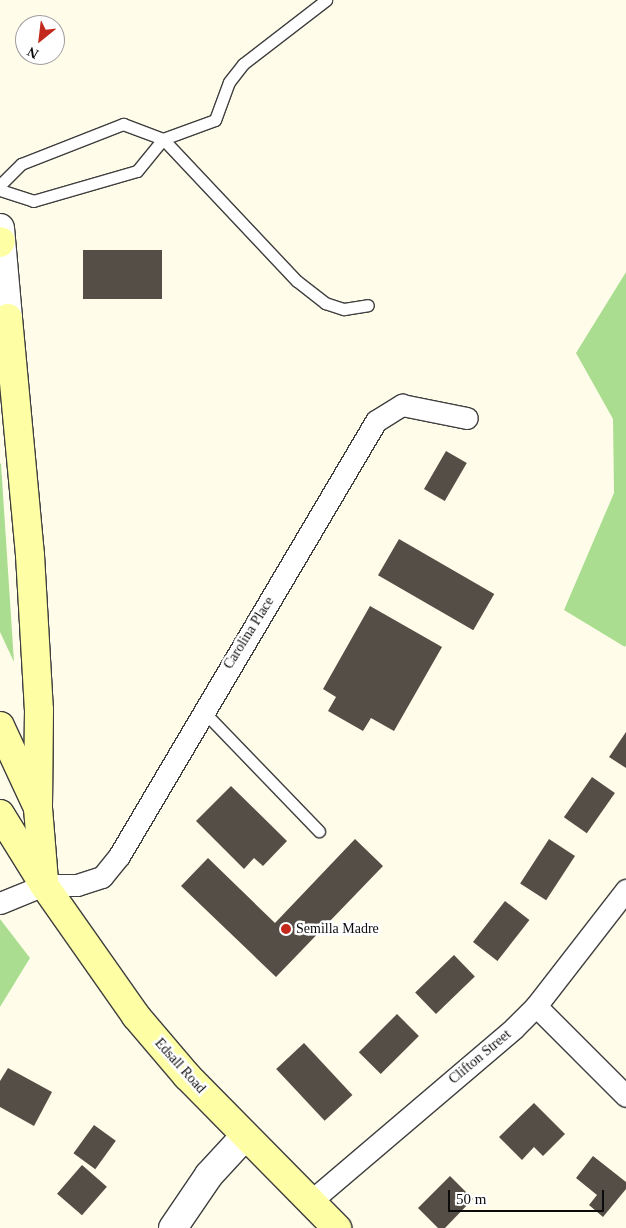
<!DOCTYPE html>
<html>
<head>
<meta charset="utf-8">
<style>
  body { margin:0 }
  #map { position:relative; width:626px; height:1228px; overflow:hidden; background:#fffdea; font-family:"Times New Roman",serif }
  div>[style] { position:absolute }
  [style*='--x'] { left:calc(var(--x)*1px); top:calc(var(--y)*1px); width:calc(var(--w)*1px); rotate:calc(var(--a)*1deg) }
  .forest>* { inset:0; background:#aadd90 }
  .building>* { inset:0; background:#554e47; transform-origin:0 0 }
  .roads { filter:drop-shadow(1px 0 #3f3f3f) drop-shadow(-1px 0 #3f3f3f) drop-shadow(0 1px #3f3f3f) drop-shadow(0 -1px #3f3f3f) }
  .service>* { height:11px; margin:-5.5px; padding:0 5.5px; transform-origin:5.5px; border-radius:5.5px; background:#fff }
  .minor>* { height:21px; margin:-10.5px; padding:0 10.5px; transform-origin:10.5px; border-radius:10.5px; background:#fff }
  .tertiary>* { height:28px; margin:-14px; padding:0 14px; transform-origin:14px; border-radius:14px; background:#fff }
  .secondary>* { height:28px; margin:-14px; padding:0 14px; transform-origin:14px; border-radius:14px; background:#feffa5 }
  .dots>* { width:14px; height:14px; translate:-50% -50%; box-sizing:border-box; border:2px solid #fff; border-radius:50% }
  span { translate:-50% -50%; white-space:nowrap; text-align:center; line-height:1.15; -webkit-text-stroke:5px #fff; paint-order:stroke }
  .street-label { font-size:14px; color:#0c0c0c }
  .poi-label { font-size:14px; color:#0c0c0c }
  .left { translate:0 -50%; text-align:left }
  .north { position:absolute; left:15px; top:15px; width:50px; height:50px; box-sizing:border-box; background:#fff; border:1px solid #9e9e9e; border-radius:50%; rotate:209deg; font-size:14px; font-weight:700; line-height:20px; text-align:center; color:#0c0c0c }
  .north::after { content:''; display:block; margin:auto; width:18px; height:22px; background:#c3281c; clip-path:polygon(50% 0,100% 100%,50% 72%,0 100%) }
  .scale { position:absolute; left:448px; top:1190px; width:156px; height:22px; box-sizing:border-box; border:2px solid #0c0c0c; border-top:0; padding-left:6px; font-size:15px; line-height:18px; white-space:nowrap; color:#0c0c0c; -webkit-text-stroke:4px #fff; paint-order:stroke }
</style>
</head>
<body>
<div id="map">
  <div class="forest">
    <i style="clip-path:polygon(626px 272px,626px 645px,625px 647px,564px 610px,614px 493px,613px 419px,576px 353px)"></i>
    <i style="clip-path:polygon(0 463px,1px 464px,14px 662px,0 632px)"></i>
    <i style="clip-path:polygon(0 919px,30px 958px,0 1007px)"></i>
  </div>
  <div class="building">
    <i style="left:162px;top:250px;width:49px;height:79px;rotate:90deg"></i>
    <i style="left:446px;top:451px;width:24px;height:44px;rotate:30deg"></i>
    <i style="left:399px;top:539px;width:110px;height:42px;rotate:30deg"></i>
    <i style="clip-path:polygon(370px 606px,442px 647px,394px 731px,371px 718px,363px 731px,328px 711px,336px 697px,323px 689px)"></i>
    <i style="clip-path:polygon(626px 732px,626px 768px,609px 757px)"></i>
    <i style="left:592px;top:777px;width:28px;height:49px;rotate:35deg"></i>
    <i style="clip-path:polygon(231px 786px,287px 841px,263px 866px,254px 858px,244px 869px,196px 821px)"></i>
    <i style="clip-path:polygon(355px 839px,383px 866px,276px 977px,181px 886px,208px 858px,275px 923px)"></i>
    <i style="left:549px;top:839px;width:31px;height:53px;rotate:33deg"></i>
    <i style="left:505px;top:901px;width:31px;height:52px;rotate:38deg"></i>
    <i style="left:454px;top:955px;width:30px;height:54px;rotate:46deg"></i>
    <i style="left:397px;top:1014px;width:31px;height:54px;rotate:45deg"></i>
    <i style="left:304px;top:1043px;width:71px;height:38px;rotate:47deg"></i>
    <i style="clip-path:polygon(8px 1068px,52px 1092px,34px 1126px,0 1107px,0 1081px)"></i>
    <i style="clip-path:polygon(534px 1103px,565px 1134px,543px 1156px,534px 1147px,522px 1160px,499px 1137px)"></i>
    <i style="left:94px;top:1125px;width:27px;height:35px;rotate:36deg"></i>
    <i style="clip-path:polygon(593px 1156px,626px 1182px,626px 1189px,603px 1217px,589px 1205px,597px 1195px,576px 1178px)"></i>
    <i style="left:82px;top:1165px;width:33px;height:38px;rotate:41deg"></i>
    <i style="clip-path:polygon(450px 1176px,473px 1199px,445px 1228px,438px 1228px,418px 1208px)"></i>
  </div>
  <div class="roads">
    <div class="service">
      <i style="--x:0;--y:185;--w:30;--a:-45"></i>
      <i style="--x:21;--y:164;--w:110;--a:-21.4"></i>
      <i style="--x:123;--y:124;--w:43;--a:20.6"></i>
      <i style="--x:163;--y:139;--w:195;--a:46.7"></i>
      <i style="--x:297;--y:281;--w:36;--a:38"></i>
      <i style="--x:325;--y:303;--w:20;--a:18"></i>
      <i style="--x:344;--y:309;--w:24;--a:-9"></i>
      <i style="--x:0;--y:190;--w:35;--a:18"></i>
      <i style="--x:33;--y:201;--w:108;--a:-16.1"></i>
      <i style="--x:137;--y:171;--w:41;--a:-50.9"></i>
      <i style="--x:163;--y:139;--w:55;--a:-20.1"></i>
      <i style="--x:215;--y:120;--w:40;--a:-69.8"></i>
      <i style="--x:229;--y:82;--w:23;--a:-52"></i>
      <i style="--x:243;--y:64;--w:105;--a:-37.6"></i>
      <i style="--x:203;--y:711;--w:167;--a:46"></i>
    </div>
    <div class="minor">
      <i style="--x:0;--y:903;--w:48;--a:-22.2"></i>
      <i style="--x:44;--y:885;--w:33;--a:0"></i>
      <i style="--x:77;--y:885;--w:26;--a:-18"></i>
      <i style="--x:102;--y:877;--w:27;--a:-51"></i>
      <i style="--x:119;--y:856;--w:505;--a:-59.43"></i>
      <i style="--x:376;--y:421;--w:31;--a:-32"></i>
      <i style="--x:402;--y:405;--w:66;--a:11.3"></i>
      <i style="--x:536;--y:1006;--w:127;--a:45"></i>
      <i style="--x:311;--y:1201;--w:267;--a:-40.4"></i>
      <i style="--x:514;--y:1028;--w:31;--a:-45"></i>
      <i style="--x:536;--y:1006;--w:147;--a:-52.2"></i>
    </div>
    <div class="tertiary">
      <i style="--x:0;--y:228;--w:90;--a:84.9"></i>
      <i style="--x:8;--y:318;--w:22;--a:112"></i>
      <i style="--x:173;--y:1228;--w:64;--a:-55.8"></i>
      <i style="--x:209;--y:1175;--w:53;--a:-47.3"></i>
    </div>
    <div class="secondary">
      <i style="--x:0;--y:243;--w:2;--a:-63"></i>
      <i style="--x:8;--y:318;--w:238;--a:84.7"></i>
      <i style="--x:30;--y:555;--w:155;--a:86.7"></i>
      <i style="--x:39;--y:710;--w:98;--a:90.6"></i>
      <i style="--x:0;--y:726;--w:90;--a:65.1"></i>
      <i style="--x:38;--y:808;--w:73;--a:85.3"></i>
      <i style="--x:0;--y:814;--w:84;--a:58.2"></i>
      <i style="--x:44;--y:885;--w:160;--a:54.9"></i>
      <i style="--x:136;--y:1016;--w:79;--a:49.6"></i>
      <i style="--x:187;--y:1076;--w:214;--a:45.4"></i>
    </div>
  </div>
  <div class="dots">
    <i style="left:286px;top:929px;background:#c3281c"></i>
  </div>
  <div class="street-label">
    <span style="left:249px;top:633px;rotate:-58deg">Carolina Place</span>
    <span style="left:480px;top:1057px;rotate:-40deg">Clifton Street</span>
    <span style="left:180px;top:1066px;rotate:48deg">Edsall Road</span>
  </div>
  <div class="poi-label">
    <span class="left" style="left:296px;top:929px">Semilla Madre</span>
  </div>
  <div class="north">N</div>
  <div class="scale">50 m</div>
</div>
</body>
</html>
